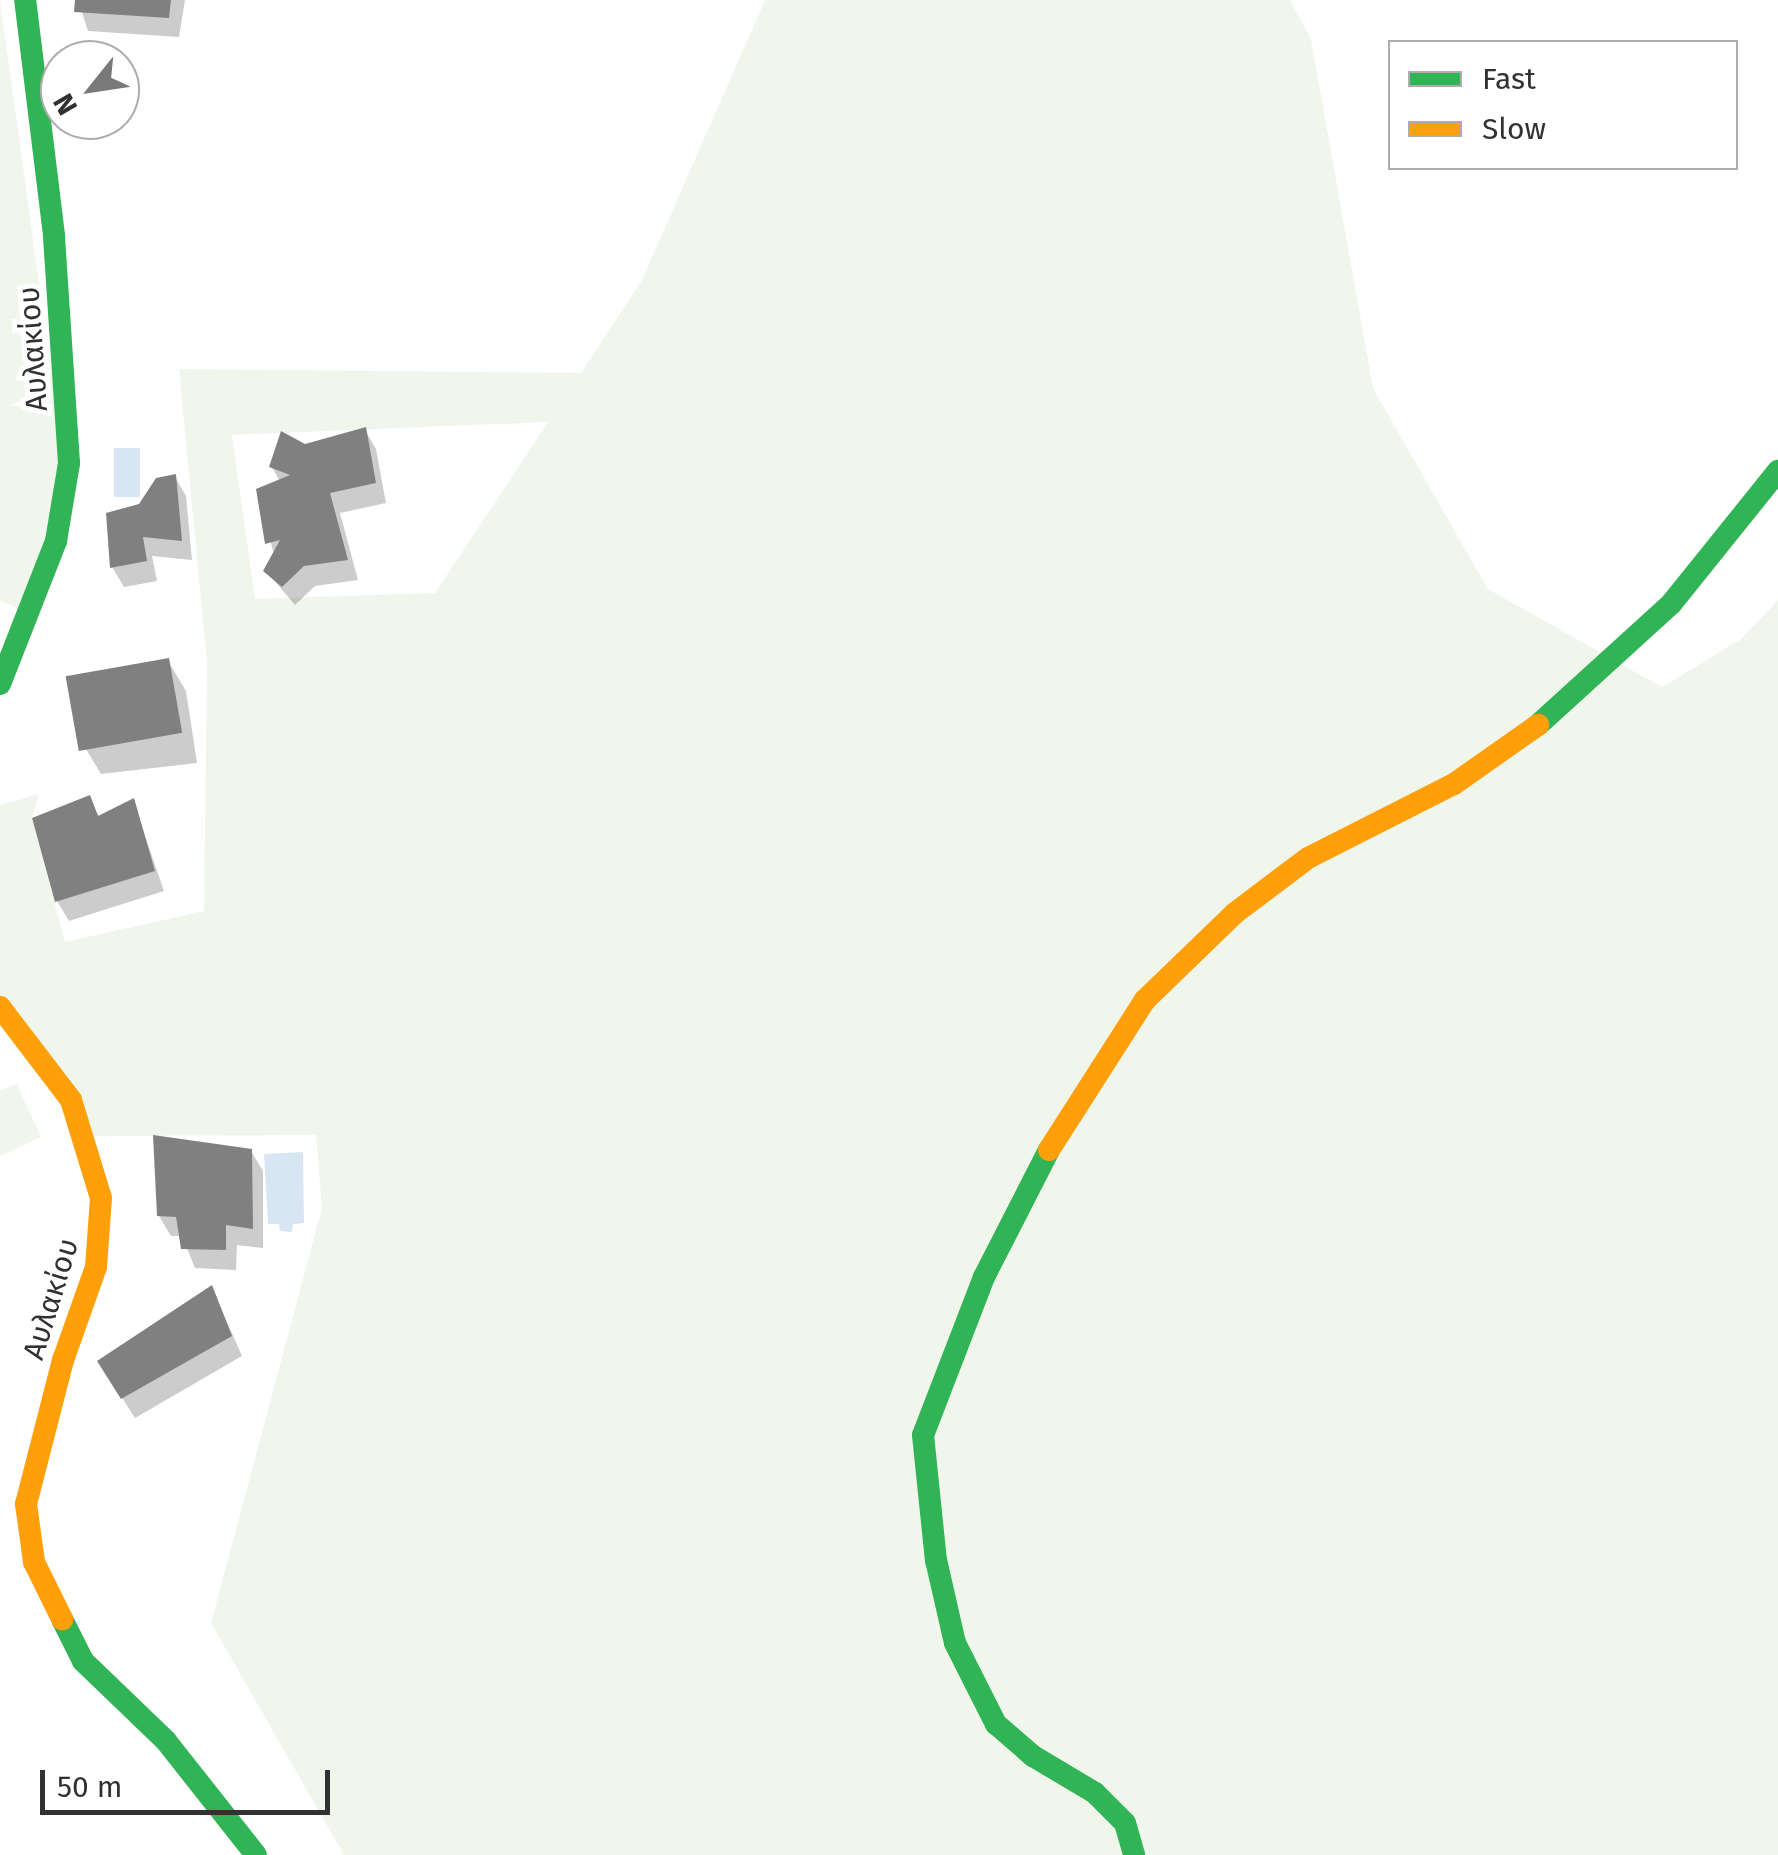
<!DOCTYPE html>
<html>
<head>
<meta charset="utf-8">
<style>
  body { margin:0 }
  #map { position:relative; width:1778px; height:1855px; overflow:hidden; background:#fff; font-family:"Fira Sans",sans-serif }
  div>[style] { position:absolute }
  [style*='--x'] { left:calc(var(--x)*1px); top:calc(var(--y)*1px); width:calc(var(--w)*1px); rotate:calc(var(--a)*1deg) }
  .green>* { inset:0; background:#f1f6ed }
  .water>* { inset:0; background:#d8e6f4; transform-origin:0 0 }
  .shadow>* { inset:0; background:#0003 }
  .building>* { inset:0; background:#808080; transform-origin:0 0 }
  .fast>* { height:22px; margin:-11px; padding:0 11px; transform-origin:11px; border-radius:11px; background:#30b455 }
  .slow>* { height:22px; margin:-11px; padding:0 11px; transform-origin:11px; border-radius:11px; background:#ff9f0a }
  span { translate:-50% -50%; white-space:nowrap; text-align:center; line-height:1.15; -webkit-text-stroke:10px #fff; paint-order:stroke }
  .street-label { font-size:30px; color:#313131 }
  .legend { position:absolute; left:1388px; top:40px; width:350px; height:130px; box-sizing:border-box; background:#fff; border:2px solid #adadad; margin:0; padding:12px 18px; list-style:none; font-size:30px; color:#313131 }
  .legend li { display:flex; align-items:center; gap:20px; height:50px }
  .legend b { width:50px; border:2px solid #adadad }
  .north { position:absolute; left:40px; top:40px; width:100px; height:100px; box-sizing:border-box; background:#fff; border:2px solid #adadad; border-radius:50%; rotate:240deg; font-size:28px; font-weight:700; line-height:40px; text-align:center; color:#313131 }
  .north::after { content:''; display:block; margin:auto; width:35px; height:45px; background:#797979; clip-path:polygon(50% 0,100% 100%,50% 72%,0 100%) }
  .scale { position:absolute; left:40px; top:1770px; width:290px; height:45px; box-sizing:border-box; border:5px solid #313131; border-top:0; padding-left:12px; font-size:30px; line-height:35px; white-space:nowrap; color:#313131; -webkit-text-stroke:8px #fff; paint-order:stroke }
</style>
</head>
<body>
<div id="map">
  <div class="green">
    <i style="clip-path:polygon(0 0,64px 463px,28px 614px,0 600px)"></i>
    <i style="clip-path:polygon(evenodd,765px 0,1290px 0,1311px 39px,1373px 388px,1488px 589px,1662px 687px,1741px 639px,1778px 600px,1778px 1855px,344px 1855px,211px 1623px,322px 1208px,316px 1135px,86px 1136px,0 1007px,0 805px,39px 794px,32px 818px,65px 942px,204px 911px,207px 663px,179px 369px,581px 373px,642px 280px,765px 0,548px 422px,435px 593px,255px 599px,232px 435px,548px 422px)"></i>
    <i style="clip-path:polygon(17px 1084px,41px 1137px,0 1156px,0 1091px)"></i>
  </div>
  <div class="water">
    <i style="left:114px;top:448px;width:26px;height:49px"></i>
    <i style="clip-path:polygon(303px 1152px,304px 1223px,293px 1224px,292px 1232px,280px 1231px,279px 1224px,268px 1224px,264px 1154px)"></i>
  </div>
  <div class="shadow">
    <i style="clip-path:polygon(78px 0,185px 0,179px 37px,88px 31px)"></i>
    <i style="clip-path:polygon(365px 430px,376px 449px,386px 503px,340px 513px,358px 580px,315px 586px,295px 605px,266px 571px,274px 555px,258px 491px,280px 482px,272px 467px,305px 446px)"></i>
    <i style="clip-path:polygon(175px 477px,186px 496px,192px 560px,152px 556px,157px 581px,124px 587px,112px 567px,141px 506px)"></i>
    <i style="clip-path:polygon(168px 661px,186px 691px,197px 763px,101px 774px,83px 744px)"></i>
    <i style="clip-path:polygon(89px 798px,100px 818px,133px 801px,164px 891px,69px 921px,57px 901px)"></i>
    <i style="clip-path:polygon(251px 1151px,263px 1171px,263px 1248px,237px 1245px,236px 1270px,195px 1268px,182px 1236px,171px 1236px,159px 1216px)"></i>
    <i style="clip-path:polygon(212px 1288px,242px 1356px,135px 1418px,112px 1382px)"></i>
  </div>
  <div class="building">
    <i style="clip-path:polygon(75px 0,171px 0,169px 18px,74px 12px)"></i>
    <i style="clip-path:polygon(366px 427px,376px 483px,330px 493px,348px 560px,304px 566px,282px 587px,263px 571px,280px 540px,265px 544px,256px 489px,290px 475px,269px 467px,281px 431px,305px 444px)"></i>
    <i style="clip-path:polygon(176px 474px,182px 541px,143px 537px,147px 561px,110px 568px,106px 513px,139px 504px,156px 478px)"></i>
    <i style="left:169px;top:658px;width:76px;height:105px;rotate:80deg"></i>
    <i style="clip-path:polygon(90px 795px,98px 816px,134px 798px,155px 871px,55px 902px,32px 818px)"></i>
    <i style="clip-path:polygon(153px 1135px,252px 1149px,253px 1229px,226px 1225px,226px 1250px,181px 1249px,176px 1217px,157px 1216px)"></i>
    <i style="clip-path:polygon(212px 1285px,232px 1336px,121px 1399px,97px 1361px)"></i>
  </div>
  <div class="fast">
    <i style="--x:0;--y:684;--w:154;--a:-68.6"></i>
    <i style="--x:56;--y:541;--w:79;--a:-80.5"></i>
    <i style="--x:69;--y:463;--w:228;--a:-93.8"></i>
    <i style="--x:54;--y:235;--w:237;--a:-97"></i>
    <i style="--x:1538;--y:725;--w:180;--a:-42.3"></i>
    <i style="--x:1671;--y:604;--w:171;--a:-51.2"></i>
    <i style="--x:1049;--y:1150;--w:143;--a:117.1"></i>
    <i style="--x:984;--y:1277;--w:169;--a:111.1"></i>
    <i style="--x:923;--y:1435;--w:126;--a:84.1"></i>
    <i style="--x:936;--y:1560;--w:85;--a:77.1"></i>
    <i style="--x:955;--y:1643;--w:91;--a:63.2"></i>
    <i style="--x:996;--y:1724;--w:49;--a:40.9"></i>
    <i style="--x:1033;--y:1756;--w:72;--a:30.8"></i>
    <i style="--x:1095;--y:1793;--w:42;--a:45"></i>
    <i style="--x:1125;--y:1823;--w:33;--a:74"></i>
    <i style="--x:62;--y:1619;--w:47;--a:63.4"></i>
    <i style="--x:83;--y:1661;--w:115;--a:43.9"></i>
    <i style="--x:166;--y:1741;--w:145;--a:51.7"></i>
  </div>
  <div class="slow">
    <i style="--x:0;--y:1007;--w:117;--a:52.6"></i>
    <i style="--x:71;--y:1100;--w:102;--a:73"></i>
    <i style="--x:101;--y:1198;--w:69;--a:94.1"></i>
    <i style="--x:96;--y:1267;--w:99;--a:109.5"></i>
    <i style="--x:63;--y:1360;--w:149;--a:104.4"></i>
    <i style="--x:26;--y:1504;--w:59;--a:82.1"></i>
    <i style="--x:34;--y:1562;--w:64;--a:63.8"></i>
    <i style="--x:1049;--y:1150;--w:178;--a:-57.4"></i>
    <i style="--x:1145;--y:1000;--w:125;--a:-44"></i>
    <i style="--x:1235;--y:913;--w:91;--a:-37"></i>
    <i style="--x:1308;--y:858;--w:164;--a:-26.9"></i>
    <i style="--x:1454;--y:784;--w:103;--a:-35.1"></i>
  </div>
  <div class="street-label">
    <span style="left:33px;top:349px;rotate:-94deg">Αυλακίου</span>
    <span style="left:51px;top:1299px;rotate:-73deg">Αυλακίου</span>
  </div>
  <ul class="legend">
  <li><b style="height:12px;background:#30b455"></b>Fast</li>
  <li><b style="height:12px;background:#ff9f0a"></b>Slow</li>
  </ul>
  <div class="north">N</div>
  <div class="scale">50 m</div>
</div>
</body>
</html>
